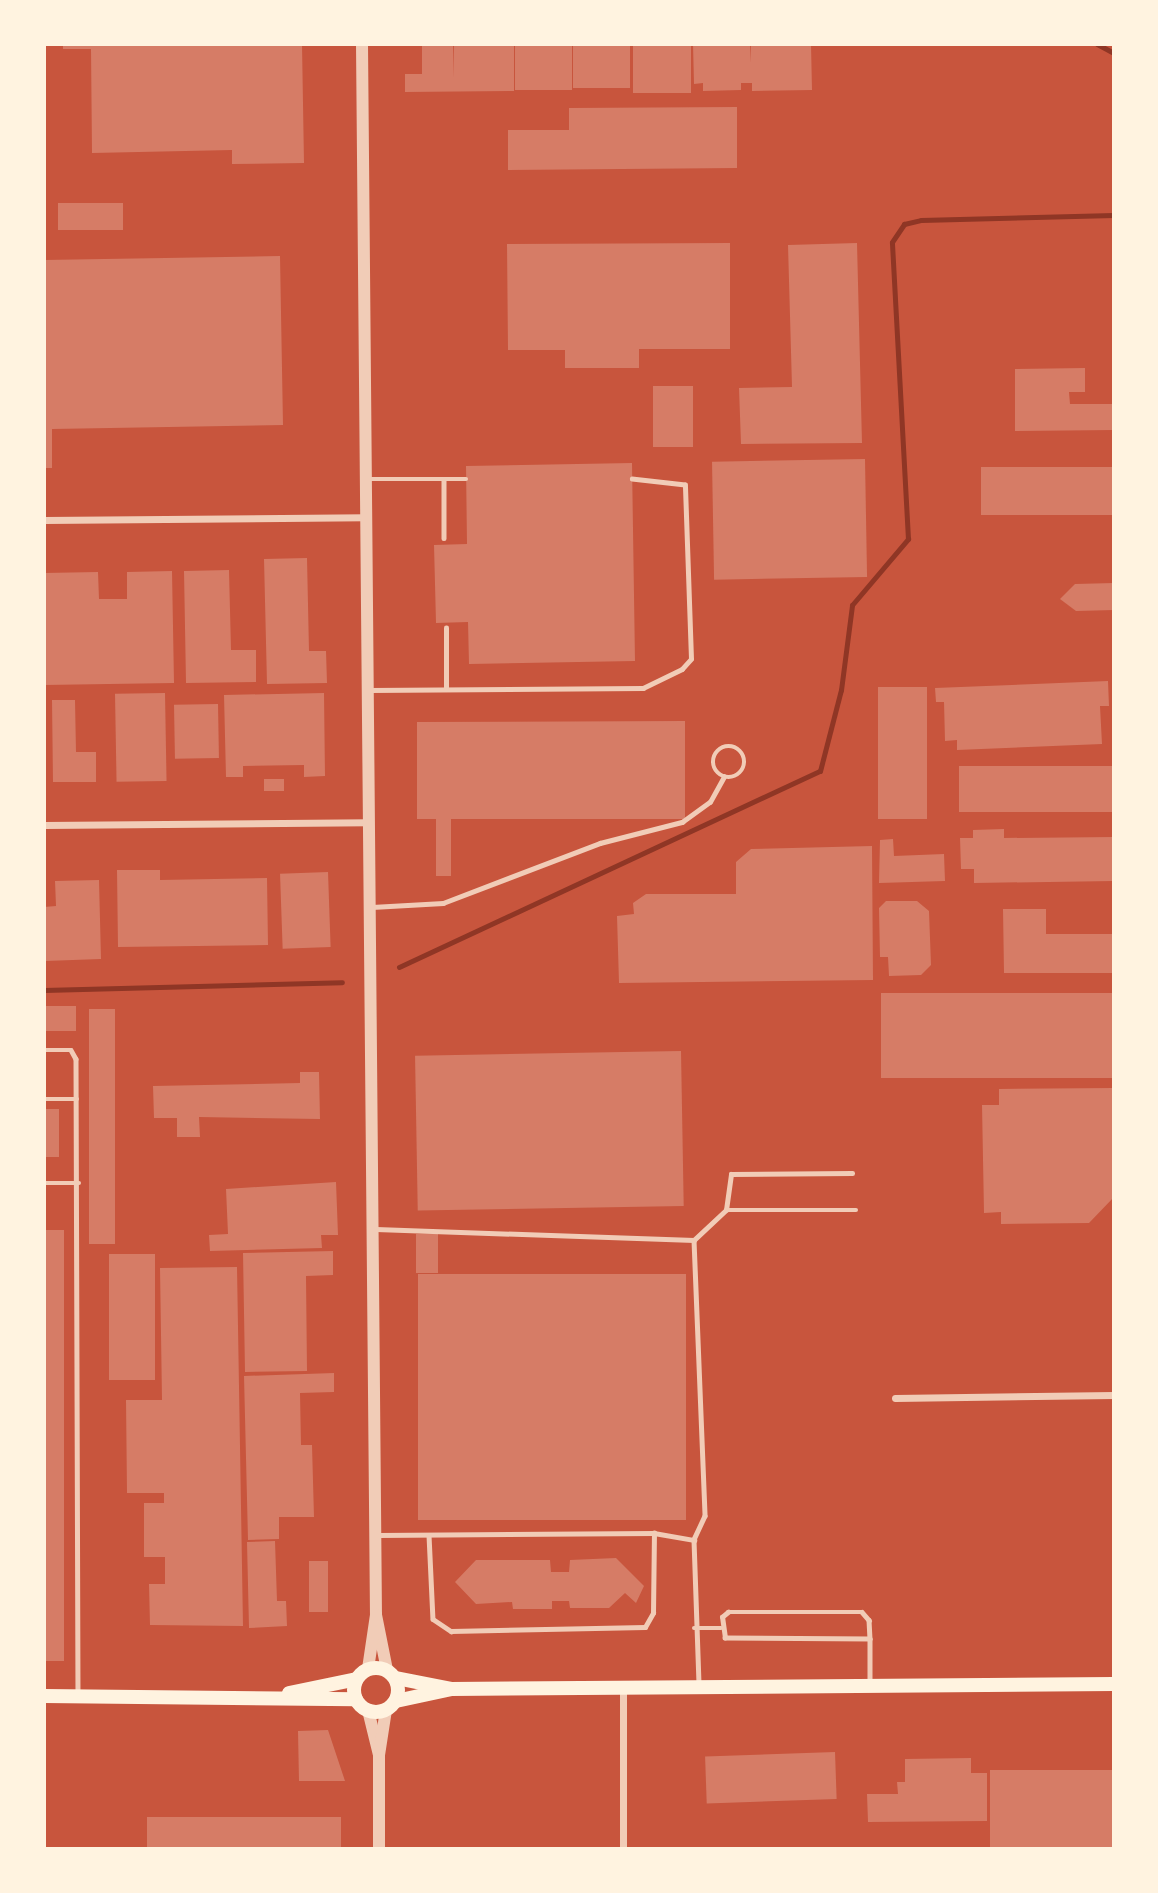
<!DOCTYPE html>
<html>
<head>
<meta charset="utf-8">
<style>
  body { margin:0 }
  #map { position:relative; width:1158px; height:1893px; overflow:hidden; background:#c8553d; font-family:Karla,sans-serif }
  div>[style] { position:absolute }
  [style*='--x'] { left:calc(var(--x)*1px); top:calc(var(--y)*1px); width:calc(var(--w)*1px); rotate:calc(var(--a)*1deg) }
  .stream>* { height:5px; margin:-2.5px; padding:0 2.5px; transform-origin:2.5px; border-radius:2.5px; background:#8f3625 }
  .building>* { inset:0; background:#d67c66; transform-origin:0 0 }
  .service>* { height:4.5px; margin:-2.25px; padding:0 2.25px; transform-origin:2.25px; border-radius:2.25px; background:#f1ccb7 }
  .service>.ring { margin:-2.25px; padding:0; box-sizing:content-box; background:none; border:4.5px solid #f1ccb7; border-radius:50% }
  .minor>* { height:7px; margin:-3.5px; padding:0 3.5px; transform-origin:3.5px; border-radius:3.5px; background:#f1ccb7 }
  .tertiary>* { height:12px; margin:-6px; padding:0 6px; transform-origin:6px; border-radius:6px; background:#f1ccb7 }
  .primary>* { height:14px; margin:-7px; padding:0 7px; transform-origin:7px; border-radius:7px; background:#fff3e0 }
  .primary>.ring { margin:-7px; padding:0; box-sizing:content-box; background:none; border:14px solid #fff3e0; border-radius:50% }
  span { translate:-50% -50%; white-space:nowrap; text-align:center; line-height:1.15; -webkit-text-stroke:5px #fff3e0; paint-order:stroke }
  .frame { position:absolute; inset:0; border:46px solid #fff3e0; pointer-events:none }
</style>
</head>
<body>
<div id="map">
  <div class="stream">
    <i style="--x:1097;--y:44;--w:19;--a:28"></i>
    <i style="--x:399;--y:967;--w:464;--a:-25"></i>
    <i style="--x:820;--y:771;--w:84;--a:-75.5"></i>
    <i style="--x:841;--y:690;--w:86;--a:-82.6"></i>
    <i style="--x:852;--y:605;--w:87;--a:-49.7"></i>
    <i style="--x:908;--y:539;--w:297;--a:-93.1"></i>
    <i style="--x:892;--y:242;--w:22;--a:-56"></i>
    <i style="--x:904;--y:224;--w:17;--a:-13"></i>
    <i style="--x:921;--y:220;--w:193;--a:-1.5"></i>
    <i style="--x:44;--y:990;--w:298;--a:-1.5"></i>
  </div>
  <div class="building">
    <i style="clip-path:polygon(63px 44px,302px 44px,304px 163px,232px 164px,232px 150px,92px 153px,91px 49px,63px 49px)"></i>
    <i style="clip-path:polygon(422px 44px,453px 44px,454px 78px,454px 44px,514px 44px,514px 91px,405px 92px,405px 74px,422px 74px)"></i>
    <i style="left:515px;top:44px;width:57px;height:46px"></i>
    <i style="left:573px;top:44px;width:57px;height:44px"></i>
    <i style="left:633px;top:44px;width:58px;height:49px"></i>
    <i style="clip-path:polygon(693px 44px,750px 44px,750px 63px,751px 44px,811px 44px,812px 90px,752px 91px,752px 83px,741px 83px,741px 90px,703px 91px,703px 83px,694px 84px)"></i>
    <i style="clip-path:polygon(737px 107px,737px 168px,508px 170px,508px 130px,569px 130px,569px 108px)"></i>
    <i style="left:123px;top:203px;width:27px;height:65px;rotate:90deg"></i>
    <i style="clip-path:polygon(730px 243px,730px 349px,639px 349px,639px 368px,565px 368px,565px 350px,508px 350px,507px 244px)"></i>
    <i style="clip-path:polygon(857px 243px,862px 443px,741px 444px,739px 388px,792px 387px,788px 245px)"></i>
    <i style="clip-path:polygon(280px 256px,283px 425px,52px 429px,52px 468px,44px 468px,44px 260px)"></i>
    <i style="clip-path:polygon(1085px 368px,1085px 392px,1069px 392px,1070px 404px,1114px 404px,1114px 430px,1015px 431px,1015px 369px)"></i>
    <i style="left:653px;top:386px;width:40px;height:61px"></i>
    <i style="left:865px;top:459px;width:118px;height:153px;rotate:89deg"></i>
    <i style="clip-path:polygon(632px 463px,635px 661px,469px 664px,468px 622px,436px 623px,434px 545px,467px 544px,466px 466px)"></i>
    <i style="left:1114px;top:467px;width:48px;height:133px;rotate:90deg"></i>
    <i style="clip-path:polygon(307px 558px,309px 651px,326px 651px,327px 683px,267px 684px,264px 559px)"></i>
    <i style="clip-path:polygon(229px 570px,231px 650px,256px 650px,256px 682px,186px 683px,184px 571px)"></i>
    <i style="clip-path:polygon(172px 571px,174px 683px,44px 685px,44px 573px,98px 572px,99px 599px,127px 599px,127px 572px)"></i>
    <i style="clip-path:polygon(1114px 583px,1114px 610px,1076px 611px,1060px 599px,1075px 584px)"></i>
    <i style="clip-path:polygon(1108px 681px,1109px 706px,1100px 706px,1102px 744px,957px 750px,957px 740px,945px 741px,944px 702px,936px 702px,935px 688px)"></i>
    <i style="left:878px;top:687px;width:49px;height:132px"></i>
    <i style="left:165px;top:693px;width:88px;height:50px;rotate:89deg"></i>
    <i style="clip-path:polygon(324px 693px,325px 776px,304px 777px,304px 765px,243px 766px,243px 777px,226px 777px,224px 695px)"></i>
    <i style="clip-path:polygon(52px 700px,75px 700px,76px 752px,96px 752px,96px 782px,53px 782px)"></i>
    <i style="left:218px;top:704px;width:54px;height:44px;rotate:89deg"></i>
    <i style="clip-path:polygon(685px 721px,685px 819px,451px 819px,451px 876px,436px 876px,436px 819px,417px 819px,417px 722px)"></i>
    <i style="left:1114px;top:766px;width:46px;height:155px;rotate:90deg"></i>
    <i style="left:264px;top:779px;width:20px;height:12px"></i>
    <i style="clip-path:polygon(1004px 829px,1004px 838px,1114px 837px,1114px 881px,974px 883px,974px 869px,961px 869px,960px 838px,973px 838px,973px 830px)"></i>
    <i style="clip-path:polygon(893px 839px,894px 856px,944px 854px,945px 881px,879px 883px,880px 840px)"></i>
    <i style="clip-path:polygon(872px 846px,873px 980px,619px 983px,617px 916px,634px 914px,633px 903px,646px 894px,736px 894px,736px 862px,751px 849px)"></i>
    <i style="clip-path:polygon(117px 870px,160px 870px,160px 880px,267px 878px,268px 945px,118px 947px)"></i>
    <i style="left:328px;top:872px;width:75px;height:48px;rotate:88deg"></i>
    <i style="clip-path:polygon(99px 880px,101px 959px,45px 961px,44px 907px,56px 906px,55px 881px)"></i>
    <i style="clip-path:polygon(886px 901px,917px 901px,929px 911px,931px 965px,921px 975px,889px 976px,888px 957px,880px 957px,879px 908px)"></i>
    <i style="clip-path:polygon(1003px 909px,1046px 909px,1046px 934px,1114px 934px,1114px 973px,1004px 973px)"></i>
    <i style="left:1114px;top:993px;width:85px;height:233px;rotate:90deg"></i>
    <i style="left:44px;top:1006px;width:32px;height:25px"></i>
    <i style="left:89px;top:1009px;width:26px;height:235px"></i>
    <i style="left:681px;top:1051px;width:155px;height:266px;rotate:89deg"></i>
    <i style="clip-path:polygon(300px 1072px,319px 1072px,320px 1119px,199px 1117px,200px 1137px,177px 1137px,177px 1118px,154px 1118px,153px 1086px,300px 1083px)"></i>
    <i style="clip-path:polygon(1114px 1088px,1114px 1197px,1089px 1223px,1001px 1224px,1001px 1212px,984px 1213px,982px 1105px,999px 1105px,999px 1089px)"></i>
    <i style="left:44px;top:1109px;width:15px;height:48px"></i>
    <i style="clip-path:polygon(336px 1182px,338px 1235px,321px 1235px,322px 1248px,210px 1251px,209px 1235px,228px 1234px,226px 1189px)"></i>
    <i style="left:44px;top:1230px;width:20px;height:431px"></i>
    <i style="left:416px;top:1234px;width:22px;height:39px"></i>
    <i style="clip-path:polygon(333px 1251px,333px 1275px,306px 1276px,307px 1371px,245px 1372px,243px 1253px)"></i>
    <i style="left:155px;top:1254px;width:126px;height:46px;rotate:90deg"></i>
    <i style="clip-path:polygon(237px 1267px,243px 1626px,150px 1625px,149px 1584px,165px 1584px,165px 1557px,144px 1557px,144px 1503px,164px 1503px,164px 1493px,127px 1493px,126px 1400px,162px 1400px,160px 1268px)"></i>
    <i style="left:686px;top:1274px;width:246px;height:268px;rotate:90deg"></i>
    <i style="clip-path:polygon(334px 1373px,334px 1392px,300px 1393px,301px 1445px,312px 1445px,314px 1517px,279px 1517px,279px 1539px,248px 1540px,244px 1376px)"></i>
    <i style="clip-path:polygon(275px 1541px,277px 1601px,286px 1601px,287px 1626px,249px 1628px,247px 1542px)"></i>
    <i style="clip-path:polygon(616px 1558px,644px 1586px,636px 1603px,625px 1593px,609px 1608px,570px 1608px,569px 1601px,552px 1601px,552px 1609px,513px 1609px,512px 1602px,476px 1604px,455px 1582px,476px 1560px,550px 1560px,551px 1572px,569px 1572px,570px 1560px)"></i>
    <i style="left:328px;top:1561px;width:51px;height:19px;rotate:90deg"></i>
    <i style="clip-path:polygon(328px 1730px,345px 1781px,299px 1781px,298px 1731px)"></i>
    <i style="left:835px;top:1752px;width:47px;height:130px;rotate:88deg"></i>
    <i style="clip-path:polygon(971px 1758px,971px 1773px,987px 1773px,987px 1821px,868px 1822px,867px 1794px,898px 1794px,897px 1782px,905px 1782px,905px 1759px)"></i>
    <i style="left:1114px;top:1770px;width:79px;height:124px;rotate:90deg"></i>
    <i style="left:341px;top:1817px;width:32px;height:194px;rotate:90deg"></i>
  </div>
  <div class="service">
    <i style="--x:369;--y:479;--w:97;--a:0"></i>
    <i style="--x:444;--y:479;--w:59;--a:90"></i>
    <i style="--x:446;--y:689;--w:61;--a:-90"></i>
    <i style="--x:370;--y:690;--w:273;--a:-0.4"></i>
    <i style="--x:643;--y:688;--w:43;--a:-26"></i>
    <i style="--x:682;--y:669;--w:13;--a:-48"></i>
    <i style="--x:691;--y:659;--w:174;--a:-92"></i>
    <i style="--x:685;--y:485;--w:53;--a:-173.5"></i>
    <i class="ring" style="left:713px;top:746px;width:27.5px;height:27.5px"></i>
    <i style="--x:372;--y:907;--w:71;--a:-3.2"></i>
    <i style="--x:443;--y:903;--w:168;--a:-20.9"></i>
    <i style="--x:600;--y:843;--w:85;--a:-14.4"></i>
    <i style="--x:682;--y:822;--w:34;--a:-36"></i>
    <i style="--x:710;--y:802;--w:29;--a:-61"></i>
    <i style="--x:44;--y:1050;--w:27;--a:0"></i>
    <i style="--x:71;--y:1050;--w:10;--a:61"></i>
    <i style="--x:76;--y:1059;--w:635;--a:89.82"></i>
    <i style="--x:44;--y:1099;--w:33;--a:0"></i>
    <i style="--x:44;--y:1183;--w:35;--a:0"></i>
    <i style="--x:726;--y:1210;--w:130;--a:0"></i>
    <i style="--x:376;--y:1229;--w:318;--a:2"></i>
    <i style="--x:694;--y:1240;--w:276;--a:87.7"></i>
    <i style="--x:705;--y:1516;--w:26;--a:115"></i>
    <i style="--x:694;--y:1240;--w:44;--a:-43.2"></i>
    <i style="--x:726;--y:1210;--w:36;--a:-82"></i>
    <i style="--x:731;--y:1174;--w:121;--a:-0.5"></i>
    <i style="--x:378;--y:1535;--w:276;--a:-0.4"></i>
    <i style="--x:654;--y:1533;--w:41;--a:9.9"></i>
    <i style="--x:694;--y:1540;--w:143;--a:88"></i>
    <i style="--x:429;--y:1535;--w:84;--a:87.3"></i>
    <i style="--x:433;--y:1619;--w:22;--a:34"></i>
    <i style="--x:451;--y:1631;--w:194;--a:-1.2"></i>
    <i style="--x:645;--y:1627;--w:16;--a:-60"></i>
    <i style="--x:653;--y:1613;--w:80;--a:-89.3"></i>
    <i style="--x:694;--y:1628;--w:27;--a:0"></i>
    <i style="--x:870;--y:1639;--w:145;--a:-179.6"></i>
    <i style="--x:725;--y:1638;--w:21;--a:-98"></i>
    <i style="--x:722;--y:1617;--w:8;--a:-40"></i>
    <i style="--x:728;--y:1612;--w:134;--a:0"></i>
    <i style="--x:862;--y:1612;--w:11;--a:49"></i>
    <i style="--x:869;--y:1620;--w:19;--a:87"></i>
    <i style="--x:870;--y:1639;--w:43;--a:90"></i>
  </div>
  <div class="minor">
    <i style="--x:44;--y:520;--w:321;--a:-0.5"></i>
    <i style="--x:44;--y:825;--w:324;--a:-0.5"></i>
    <i style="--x:895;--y:1398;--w:219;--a:-0.8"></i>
    <i style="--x:623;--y:1849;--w:160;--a:-90"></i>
  </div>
  <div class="tertiary">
    <i style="--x:362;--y:44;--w:1571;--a:89.49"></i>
    <i style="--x:376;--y:1615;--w:56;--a:78.7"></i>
    <i style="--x:368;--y:1669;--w:55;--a:-81.6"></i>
    <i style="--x:368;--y:1710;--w:46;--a:76.3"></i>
    <i style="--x:379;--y:1755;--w:94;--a:90"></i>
    <i style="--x:379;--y:1755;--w:46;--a:-81.2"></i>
  </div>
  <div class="primary">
    <i class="ring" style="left:354px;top:1668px;width:30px;height:30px"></i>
    <i style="--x:396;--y:1678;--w:56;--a:11.3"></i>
    <i style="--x:289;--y:1693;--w:69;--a:-11.6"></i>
    <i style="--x:44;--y:1696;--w:312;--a:0.6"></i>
    <i style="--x:396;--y:1701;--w:56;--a:-12.3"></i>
    <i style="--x:451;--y:1689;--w:663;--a:-0.43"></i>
  </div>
  <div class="frame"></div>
</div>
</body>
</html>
